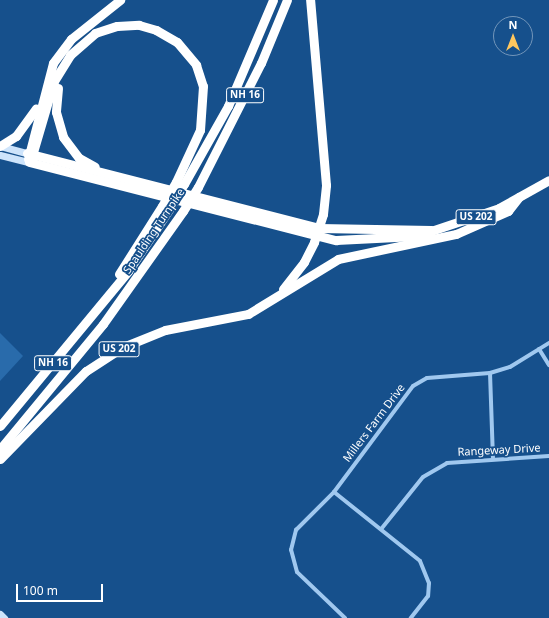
<!DOCTYPE html>
<html>
<head>
<meta charset="utf-8">
<style>
  body { margin:0 }
  #map { position:relative; width:549px; height:618px; overflow:hidden; background:#16508c; font-family:"Noto Sans",sans-serif }
  div>[style] { position:absolute }
  [style*='--x'] { left:calc(var(--x)*1px); top:calc(var(--y)*1px); width:calc(var(--w)*1px); rotate:calc(var(--a)*1deg) }
  .green>* { inset:0; background:#296bab }
  .street>* { height:4px; margin:-2px; padding:0 2px; transform-origin:2px; border-radius:2px; background:#a0c8ef }
  .secondary>* { height:7px; margin:-3.5px; padding:0 3.5px; transform-origin:3.5px; border-radius:3.5px; background:#cee4fb }
  .highway>* { height:9px; margin:-4.5px; padding:0 4.5px; transform-origin:4.5px; border-radius:4.5px; background:#fff }
  .highway-bridge>* { height:9px; margin:-4.5px; padding:0 4.5px; transform-origin:4.5px; border-radius:4.5px; background:#fff }
  span { translate:-50% -50%; white-space:nowrap; text-align:center; line-height:1.15; -webkit-text-stroke:3.5px #16508c; paint-order:stroke }
  .shield-label span { padding:1px 3px; background:#16508c; border:1px solid; border-radius:3px; -webkit-text-stroke-width:0 }
  .shield-label { font-size:10px; color:#fff; font-weight:700 }
  .street-label { font-size:11px; color:#fff }
  .north { position:absolute; left:493px; top:16px; width:40px; height:40px; box-sizing:border-box; background:#16508c; border:1px solid #7396ba; border-radius:50%; rotate:0deg; font-size:11px; font-weight:700; line-height:16px; text-align:center; color:#fff }
  .north::after { content:''; display:block; margin:auto; width:14px; height:18px; background:#ffc75e; clip-path:polygon(50% 0,100% 100%,50% 72%,0 100%) }
  .scale { position:absolute; left:16px; top:584px; width:87px; height:18px; box-sizing:border-box; border:2px solid #fff; border-top:0; padding-left:5px; font-size:12px; line-height:14px; white-space:nowrap; color:#fff; -webkit-text-stroke:3px #16508c; paint-order:stroke }
</style>
</head>
<body>
<div id="map">
  <div class="green">
    <i style="clip-path:polygon(0 333px,23px 356px,0 381px)"></i>
  </div>
  <div class="street">
    <i style="--x:539;--y:349;--w:19;--a:58"></i>
    <i style="--x:490;--y:373;--w:85;--a:88"></i>
    <i style="--x:334;--y:492;--w:110;--a:38.7"></i>
    <i style="--x:420;--y:561;--w:24;--a:68"></i>
    <i style="--x:429;--y:583;--w:13;--a:94"></i>
    <i style="--x:428;--y:596;--w:28;--a:128"></i>
    <i style="--x:382;--y:528;--w:65;--a:-51.2"></i>
    <i style="--x:423;--y:477;--w:28;--a:-30"></i>
    <i style="--x:447;--y:463;--w:102;--a:-3.9"></i>
    <i style="--x:345;--y:618;--w:66;--a:-136.2"></i>
    <i style="--x:297;--y:572;--w:23;--a:-105"></i>
    <i style="--x:291;--y:550;--w:21;--a:-76"></i>
    <i style="--x:296;--y:530;--w:54;--a:-45"></i>
    <i style="--x:334;--y:492;--w:132;--a:-53.3"></i>
    <i style="--x:413;--y:386;--w:16;--a:-30"></i>
    <i style="--x:427;--y:378;--w:63;--a:-4.5"></i>
    <i style="--x:490;--y:373;--w:21;--a:-17"></i>
    <i style="--x:510;--y:367;--w:46;--a:-31.6"></i>
  </div>
  <div class="secondary">
    <i style="--x:0;--y:146;--w:28;--a:15"></i>
    <i style="--x:0;--y:155;--w:30;--a:14"></i>
    <i style="--x:0;--y:614;--w:6;--a:45"></i>
  </div>
  <div class="highway">
    <i style="--x:58;--y:88;--w:24;--a:95"></i>
    <i style="--x:56;--y:112;--w:26;--a:74"></i>
    <i style="--x:63;--y:137;--w:26;--a:53"></i>
    <i style="--x:79;--y:158;--w:18;--a:29"></i>
    <i style="--x:0;--y:146;--w:19;--a:-32"></i>
    <i style="--x:16;--y:136;--w:34;--a:-54"></i>
    <i style="--x:27;--y:153;--w:301;--a:14.4"></i>
    <i style="--x:319;--y:228;--w:112;--a:1"></i>
    <i style="--x:28;--y:159;--w:99;--a:-75.4"></i>
    <i style="--x:53;--y:63;--w:30;--a:-53"></i>
    <i style="--x:71;--y:39;--w:63;--a:-38.5"></i>
    <i style="--x:31;--y:159;--w:81;--a:-73.6"></i>
    <i style="--x:54;--y:81;--w:31;--a:-58"></i>
    <i style="--x:70;--y:55;--w:33;--a:-41"></i>
    <i style="--x:95;--y:33;--w:23;--a:-18"></i>
    <i style="--x:117;--y:26;--w:22;--a:-3"></i>
    <i style="--x:139;--y:25;--w:18;--a:16"></i>
    <i style="--x:156;--y:30;--w:24;--a:30"></i>
    <i style="--x:177;--y:42;--w:30;--a:50"></i>
    <i style="--x:196;--y:65;--w:22;--a:72"></i>
    <i style="--x:203;--y:86;--w:44;--a:93.9"></i>
    <i style="--x:200;--y:130;--w:57;--a:114.8"></i>
    <i style="--x:29;--y:162;--w:317;--a:14.3"></i>
    <i style="--x:336;--y:240;--w:80;--a:-2.9"></i>
    <i style="--x:416;--y:236;--w:88;--a:-18.6"></i>
    <i style="--x:499;--y:208;--w:57;--a:-29.2"></i>
    <i style="--x:184;--y:184;--w:90;--a:-60.6"></i>
    <i style="--x:228;--y:106;--w:115;--a:-67"></i>
    <i style="--x:198;--y:187;--w:139;--a:-63.1"></i>
    <i style="--x:261;--y:63;--w:68;--a:-67.6"></i>
    <i style="--x:119;--y:274;--w:80;--a:-57.7"></i>
    <i style="--x:283;--y:289;--w:34;--a:-52"></i>
    <i style="--x:304;--y:262;--w:22;--a:-63"></i>
    <i style="--x:314;--y:242;--w:29;--a:-72"></i>
    <i style="--x:323;--y:214;--w:29;--a:-84"></i>
    <i style="--x:326;--y:185;--w:186;--a:-94.9"></i>
    <i style="--x:0;--y:426;--w:201;--a:-50.4"></i>
    <i style="--x:128;--y:271;--w:76;--a:-56.3"></i>
    <i style="--x:0;--y:449;--w:162;--a:-50.5"></i>
    <i style="--x:103;--y:324;--w:138;--a:-54.7"></i>
    <i style="--x:0;--y:459;--w:123;--a:-45.7"></i>
    <i style="--x:86;--y:371;--w:44;--a:-33"></i>
    <i style="--x:123;--y:347;--w:45;--a:-22"></i>
    <i style="--x:165;--y:330;--w:85;--a:-10.9"></i>
    <i style="--x:248;--y:314;--w:105;--a:-31.4"></i>
    <i style="--x:338;--y:259;--w:121;--a:-12"></i>
    <i style="--x:456;--y:234;--w:57;--a:-23.9"></i>
    <i style="--x:508;--y:211;--w:18;--a:-52"></i>
  </div>
  <div class="highway-bridge">
    <i style="--x:162;--y:206;--w:28;--a:-60"></i>
    <i style="--x:170;--y:208;--w:28;--a:-60"></i>
    <i style="--x:183;--y:211;--w:28;--a:-58"></i>
  </div>
  <div class="shield-label">
    <span style="left:245px;top:95px">NH 16</span>
    <span style="left:476px;top:217px">US 202</span>
    <span style="left:119px;top:349px">US 202</span>
    <span style="left:53px;top:363px">NH 16</span>
  </div>
  <div class="street-label">
    <span style="left:154px;top:231px;rotate:-56deg">Spaulding Turnpike</span>
    <span style="left:374px;top:423px;rotate:-53deg">Millers Farm Drive</span>
    <span style="left:499px;top:450px;rotate:-3deg">Rangeway Drive</span>
  </div>
  <div class="north">N</div>
  <div class="scale">100 m</div>
</div>
</body>
</html>
